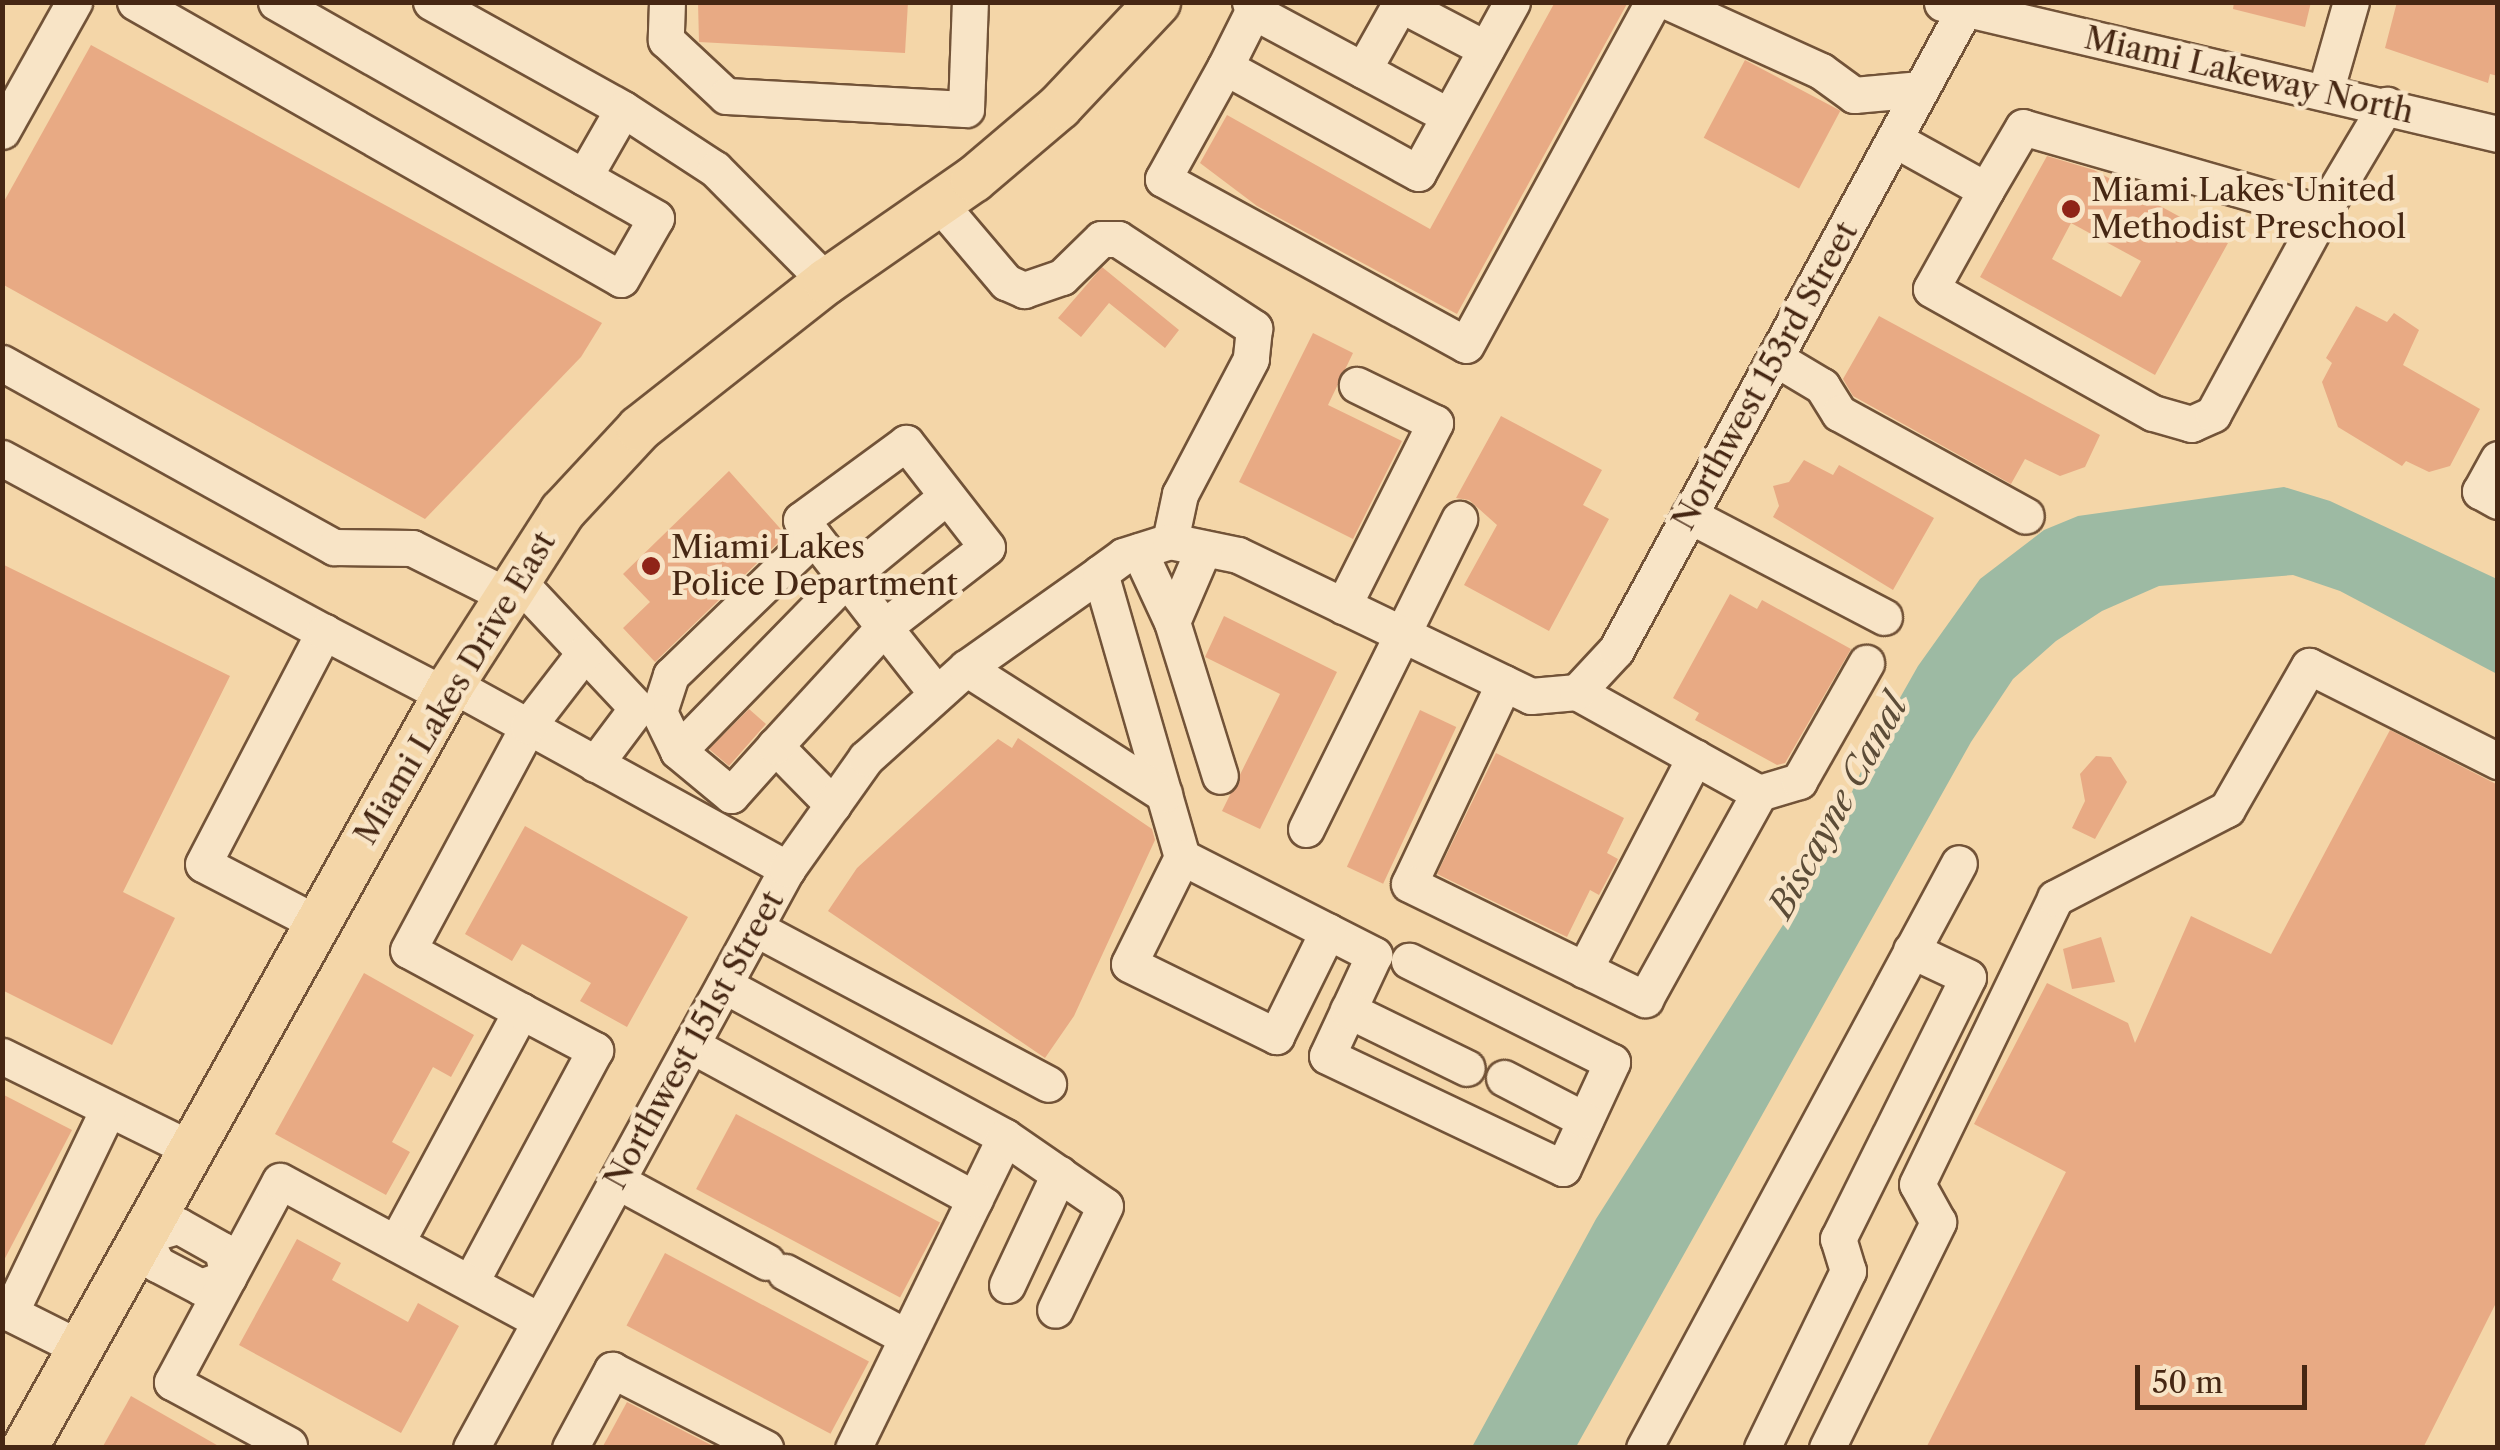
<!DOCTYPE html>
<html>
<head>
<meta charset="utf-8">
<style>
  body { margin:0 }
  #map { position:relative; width:2500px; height:1450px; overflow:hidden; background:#f4d6a8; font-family:"Libre Caslon Text",serif }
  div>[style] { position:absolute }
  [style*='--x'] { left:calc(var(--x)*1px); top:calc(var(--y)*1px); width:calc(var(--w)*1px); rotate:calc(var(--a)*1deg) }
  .water>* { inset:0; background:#9dbaa3 }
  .building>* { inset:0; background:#e8aa84; transform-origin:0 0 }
  .roads { filter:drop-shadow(2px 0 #725338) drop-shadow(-2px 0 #725338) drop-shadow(0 2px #725338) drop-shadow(0 -2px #725338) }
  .minor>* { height:35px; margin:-17.5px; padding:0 17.5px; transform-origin:17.5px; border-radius:17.5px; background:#f8e4c6 }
  .major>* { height:45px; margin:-22.5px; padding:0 22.5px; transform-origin:22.5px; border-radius:22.5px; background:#f4d6a8 }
  .dots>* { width:28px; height:28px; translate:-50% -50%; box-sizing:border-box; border:5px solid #f8e4c6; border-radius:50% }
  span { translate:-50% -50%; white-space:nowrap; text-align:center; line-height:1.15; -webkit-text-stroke:9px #f8e4c6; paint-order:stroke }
  .street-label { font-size:32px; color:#462713 }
  .poi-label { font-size:32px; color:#462713 }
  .left { translate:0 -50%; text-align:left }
  .water-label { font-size:35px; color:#5c4c37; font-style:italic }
  .frame { position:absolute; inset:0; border:5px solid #462713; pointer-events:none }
  .scale { position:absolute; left:2135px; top:1365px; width:172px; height:45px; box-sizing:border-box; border:5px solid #462713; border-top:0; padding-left:12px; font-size:30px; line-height:35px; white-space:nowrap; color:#462713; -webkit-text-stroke:8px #f8e4c6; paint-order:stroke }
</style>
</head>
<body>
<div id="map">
  <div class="water">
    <i style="clip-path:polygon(2284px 487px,2330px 501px,2497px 579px,2497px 674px,2340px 591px,2293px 575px,2159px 586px,2102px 611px,2056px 641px,2013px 679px,1971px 742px,1576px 1447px,1472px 1447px,1596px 1219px,1816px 873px,1871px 749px,1918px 666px,1980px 579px,2044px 530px,2078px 516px)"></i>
  </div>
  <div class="building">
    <i style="clip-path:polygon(698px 2px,908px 2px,905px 53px,699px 42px)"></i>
    <i style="clip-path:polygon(1555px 2px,1628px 2px,1457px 314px,1257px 206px,1200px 163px,1227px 115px,1430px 229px)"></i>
    <i style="clip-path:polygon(2234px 2px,2311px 2px,2305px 27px,2233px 9px)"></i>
    <i style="clip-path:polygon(2397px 2px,2498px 2px,2498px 76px,2490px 74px,2488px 83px,2385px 48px)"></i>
    <i style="clip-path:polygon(91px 45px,602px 323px,581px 357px,425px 519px,2px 284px,2px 205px)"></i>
    <i style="left:1745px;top:60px;width:108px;height:88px;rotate:28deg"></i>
    <i style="clip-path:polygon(evenodd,2047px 156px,2094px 170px,2228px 243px,2155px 375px,1980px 277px,2047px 156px,2071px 223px,2141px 261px,2121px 297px,2052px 259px,2071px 223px)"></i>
    <i style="clip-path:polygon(1102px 267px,1179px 330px,1165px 348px,1109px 303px,1081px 337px,1058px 318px)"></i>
    <i style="clip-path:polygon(2356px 306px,2387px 322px,2394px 313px,2419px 330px,2403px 365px,2480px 409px,2450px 466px,2429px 472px,2406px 461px,2402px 466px,2338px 427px,2322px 382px,2332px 363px,2326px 358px)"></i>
    <i style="clip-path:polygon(1879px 316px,2100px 435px,2085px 467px,2060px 476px,2025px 459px,2011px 484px,1853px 396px,1843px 379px)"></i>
    <i style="clip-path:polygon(1313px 333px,1353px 353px,1328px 405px,1402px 441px,1353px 539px,1239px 482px)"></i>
    <i style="clip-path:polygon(1501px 416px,1602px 470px,1583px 505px,1609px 519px,1549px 631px,1464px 585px,1497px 525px,1469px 500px,1456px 498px)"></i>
    <i style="clip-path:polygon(1804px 460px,1833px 475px,1839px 465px,1934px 518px,1893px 590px,1773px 517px,1779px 506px,1773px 486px,1789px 482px)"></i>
    <i style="clip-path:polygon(729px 471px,786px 535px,655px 662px,623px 628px,650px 602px,623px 574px)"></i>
    <i style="clip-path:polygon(2px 564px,230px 676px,123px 892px,175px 918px,112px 1045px,2px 990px)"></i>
    <i style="clip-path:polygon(1730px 594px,1757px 609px,1762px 600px,1851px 649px,1785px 763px,1777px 765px,1695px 720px,1699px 713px,1673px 698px)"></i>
    <i style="clip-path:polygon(1224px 616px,1337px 672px,1260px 829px,1222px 811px,1280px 694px,1205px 657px)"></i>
    <i style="clip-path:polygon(749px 709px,766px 724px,729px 766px,709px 749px)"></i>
    <i style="left:1420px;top:710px;width:40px;height:173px;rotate:25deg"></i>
    <i style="clip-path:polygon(2390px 730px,2498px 785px,2498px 1299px,2423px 1448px,1926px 1448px,2066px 1172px,1974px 1124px,2047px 983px,2128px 1023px,2135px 1043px,2191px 916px,2271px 954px)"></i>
    <i style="clip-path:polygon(1018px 738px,1152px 829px,1155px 840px,1074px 1016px,1045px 1058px,828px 911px,857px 868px,998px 739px,1012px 748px)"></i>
    <i style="clip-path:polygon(1496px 753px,1624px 818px,1607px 853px,1618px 859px,1599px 895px,1590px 890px,1567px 937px,1437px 874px)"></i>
    <i style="clip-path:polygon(2096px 756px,2111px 757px,2127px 782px,2095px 839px,2072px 828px,2085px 801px,2080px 774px)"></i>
    <i style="clip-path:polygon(525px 826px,688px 917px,627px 1027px,580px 1001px,591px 983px,522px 944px,512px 961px,465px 934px)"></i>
    <i style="clip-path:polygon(2101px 937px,2115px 982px,2072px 989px,2063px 949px)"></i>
    <i style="clip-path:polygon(364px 973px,474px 1035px,451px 1077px,433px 1067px,392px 1142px,410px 1152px,386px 1195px,275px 1134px)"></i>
    <i style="clip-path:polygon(2px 1094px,72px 1130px,2px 1264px)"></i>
    <i style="left:736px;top:1114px;width:231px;height:85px;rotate:28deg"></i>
    <i style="clip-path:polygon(297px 1239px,341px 1263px,332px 1280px,408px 1322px,418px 1303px,459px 1326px,401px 1433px,239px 1345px)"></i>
    <i style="left:665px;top:1253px;width:231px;height:82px;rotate:28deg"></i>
    <i style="clip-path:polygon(131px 1396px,222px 1448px,102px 1448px)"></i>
    <i style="clip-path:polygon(627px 1402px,717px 1448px,602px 1448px)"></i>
  </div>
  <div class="roads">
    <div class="minor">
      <i style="--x:135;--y:2;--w:559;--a:29.68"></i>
      <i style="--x:621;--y:279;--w:70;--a:-60.2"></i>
      <i style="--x:656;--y:218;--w:437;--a:-150.4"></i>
      <i style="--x:431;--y:2;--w:220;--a:29.1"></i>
      <i style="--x:623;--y:109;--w:110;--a:33.1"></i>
      <i style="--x:715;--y:169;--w:158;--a:45.3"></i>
      <i style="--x:667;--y:2;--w:38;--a:92"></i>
      <i style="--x:666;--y:40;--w:82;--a:43"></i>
      <i style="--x:726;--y:96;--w:240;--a:3.1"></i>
      <i style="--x:966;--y:109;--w:107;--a:-87.9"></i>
      <i style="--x:1250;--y:2;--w:9;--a:72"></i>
      <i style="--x:1253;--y:11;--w:222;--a:28.2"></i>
      <i style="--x:1512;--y:2;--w:195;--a:118.8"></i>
      <i style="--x:1418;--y:173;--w:220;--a:-151.2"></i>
      <i style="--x:1225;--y:67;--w:128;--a:119"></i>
      <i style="--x:1163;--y:179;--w:345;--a:28.7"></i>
      <i style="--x:1466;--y:345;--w:391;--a:-61.4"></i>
      <i style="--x:1669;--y:2;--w:167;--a:24.4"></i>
      <i style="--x:1821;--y:71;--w:41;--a:36"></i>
      <i style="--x:1854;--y:95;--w:67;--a:-5.1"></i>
      <i style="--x:1942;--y:3;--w:571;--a:13.26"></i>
      <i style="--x:1225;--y:67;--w:63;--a:-63.4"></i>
      <i style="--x:1363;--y:70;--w:76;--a:-60.7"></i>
      <i style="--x:1400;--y:4;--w:97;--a:27.6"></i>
      <i style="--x:2326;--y:89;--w:91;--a:-74"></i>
      <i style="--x:2;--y:131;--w:148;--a:-60.8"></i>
      <i style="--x:1894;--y:139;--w:105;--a:29"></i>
      <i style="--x:1986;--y:190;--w:113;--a:119.1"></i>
      <i style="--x:1931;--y:289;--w:254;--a:29.2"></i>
      <i style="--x:2153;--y:413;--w:40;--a:16"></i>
      <i style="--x:2191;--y:424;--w:24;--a:-24"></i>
      <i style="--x:2213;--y:414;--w:229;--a:-61.5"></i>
      <i style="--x:2322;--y:213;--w:311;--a:-164"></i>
      <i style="--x:2023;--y:127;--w:73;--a:120.4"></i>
      <i style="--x:584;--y:177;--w:78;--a:-60.2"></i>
      <i style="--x:939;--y:203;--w:104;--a:49.7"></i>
      <i style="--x:1006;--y:282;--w:20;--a:24"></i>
      <i style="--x:1024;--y:290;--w:40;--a:-18.9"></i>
      <i style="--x:1062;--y:277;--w:54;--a:-44.3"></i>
      <i style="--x:1101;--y:239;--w:17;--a:0"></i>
      <i style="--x:1118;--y:239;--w:163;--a:33.2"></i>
      <i style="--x:1254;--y:328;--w:31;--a:96"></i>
      <i style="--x:1251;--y:359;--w:153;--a:117.7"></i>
      <i style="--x:1180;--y:494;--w:48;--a:102"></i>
      <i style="--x:2322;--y:213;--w:126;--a:-59.3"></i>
      <i style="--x:1775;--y:358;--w:55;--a:30.8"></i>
      <i style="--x:1822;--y:386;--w:32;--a:58"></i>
      <i style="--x:1839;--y:413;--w:213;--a:28.8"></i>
      <i style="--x:2;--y:363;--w:380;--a:29"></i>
      <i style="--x:334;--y:547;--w:78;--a:0.7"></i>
      <i style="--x:412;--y:548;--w:103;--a:26.6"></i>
      <i style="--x:2;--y:458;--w:366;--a:28.4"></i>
      <i style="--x:2498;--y:459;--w:37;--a:119"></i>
      <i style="--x:2480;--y:491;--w:21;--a:29"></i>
      <i style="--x:1689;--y:515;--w:220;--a:27.6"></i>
      <i style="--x:814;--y:537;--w:199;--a:136"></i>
      <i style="--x:671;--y:675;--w:39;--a:108"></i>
      <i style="--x:659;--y:712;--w:43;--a:64"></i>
      <i style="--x:678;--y:751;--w:242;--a:-45.7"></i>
      <i style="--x:847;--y:578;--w:129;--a:-39.4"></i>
      <i style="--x:1203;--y:550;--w:78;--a:113.3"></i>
      <i style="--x:1172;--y:622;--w:161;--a:72.7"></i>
      <i style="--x:1139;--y:551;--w:78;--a:65.1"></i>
      <i style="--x:1100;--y:573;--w:296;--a:73.9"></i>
      <i style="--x:1182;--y:857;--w:216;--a:27"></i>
      <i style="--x:1374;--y:955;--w:111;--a:115"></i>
      <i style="--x:1327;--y:1056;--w:261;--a:25.4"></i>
      <i style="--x:1563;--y:1168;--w:117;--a:-65.2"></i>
      <i style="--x:1612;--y:1062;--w:227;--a:-153.5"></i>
      <i style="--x:515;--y:578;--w:178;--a:46.8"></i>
      <i style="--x:637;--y:708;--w:70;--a:126.9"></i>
      <i style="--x:1343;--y:606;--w:205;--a:-63.3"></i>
      <i style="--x:1435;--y:423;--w:87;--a:-154"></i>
      <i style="--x:966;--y:668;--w:235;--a:32.5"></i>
      <i style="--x:1504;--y:683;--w:222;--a:115.3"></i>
      <i style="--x:1409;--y:884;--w:263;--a:26"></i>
      <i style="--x:1645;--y:999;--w:235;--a:-61"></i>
      <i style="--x:1759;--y:793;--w:208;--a:-151"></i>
      <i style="--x:451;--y:684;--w:384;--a:28.8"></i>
      <i style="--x:678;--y:751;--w:69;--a:39.7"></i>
      <i style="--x:731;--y:795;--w:66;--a:-48.1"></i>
      <i style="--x:1759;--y:793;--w:42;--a:-16.7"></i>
      <i style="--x:1799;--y:781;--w:136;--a:-60.4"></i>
      <i style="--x:833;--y:805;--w:83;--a:-134.5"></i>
      <i style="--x:775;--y:746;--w:161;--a:-47.5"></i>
      <i style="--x:884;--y:627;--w:130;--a:-37.8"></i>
      <i style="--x:987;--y:547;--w:132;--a:-127.9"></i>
      <i style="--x:906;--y:443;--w:130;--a:143.7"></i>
      <i style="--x:801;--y:520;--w:135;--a:52.2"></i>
      <i style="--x:884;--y:627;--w:85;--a:51.7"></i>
      <i style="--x:1306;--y:829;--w:346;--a:-63.7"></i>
      <i style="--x:1182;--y:857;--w:119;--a:116.4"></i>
      <i style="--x:1129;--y:964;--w:164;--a:26.1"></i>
      <i style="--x:1276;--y:1036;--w:117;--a:-63.7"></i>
      <i style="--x:317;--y:923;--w:128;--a:-152.6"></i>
      <i style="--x:203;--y:864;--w:262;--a:-62.5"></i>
      <i style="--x:324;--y:632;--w:136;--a:27.5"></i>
      <i style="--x:755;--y:928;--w:332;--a:28"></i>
      <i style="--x:1584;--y:970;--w:240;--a:-62.5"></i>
      <i style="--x:724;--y:985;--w:319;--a:28.4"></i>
      <i style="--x:1005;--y:1137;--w:346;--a:116"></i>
      <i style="--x:1348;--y:1010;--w:132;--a:26"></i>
      <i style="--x:521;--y:1011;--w:128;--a:-151.6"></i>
      <i style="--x:408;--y:950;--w:254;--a:-61.8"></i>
      <i style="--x:528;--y:726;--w:93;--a:-52.4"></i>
      <i style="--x:691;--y:1045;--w:323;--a:28.5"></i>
      <i style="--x:2;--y:1056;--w:211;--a:26.2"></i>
      <i style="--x:1504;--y:1078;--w:91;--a:27.4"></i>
      <i style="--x:1005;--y:1137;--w:121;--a:34.6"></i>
      <i style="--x:1105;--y:1206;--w:115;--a:115.7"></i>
      <i style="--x:617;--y:1181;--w:170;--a:28.4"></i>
      <i style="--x:179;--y:1226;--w:49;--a:29.2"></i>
      <i style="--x:222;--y:1250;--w:28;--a:77"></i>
      <i style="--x:228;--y:1277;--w:29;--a:160"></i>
      <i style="--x:201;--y:1287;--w:50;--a:-152.4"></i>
      <i style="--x:157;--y:1264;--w:31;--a:-117"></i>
      <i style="--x:143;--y:1236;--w:37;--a:-16"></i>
      <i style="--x:396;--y:1243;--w:264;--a:-61.7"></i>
      <i style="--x:521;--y:1011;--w:84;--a:27.8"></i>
      <i style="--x:595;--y:1050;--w:264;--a:118.2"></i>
      <i style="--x:785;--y:1272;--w:137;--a:28.2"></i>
      <i style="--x:1007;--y:1285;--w:123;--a:-64.9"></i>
      <i style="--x:2;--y:1309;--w:87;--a:26.6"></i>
      <i style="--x:10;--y:1313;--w:226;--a:-64.3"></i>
      <i style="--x:289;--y:1445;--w:133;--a:-151.7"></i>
      <i style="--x:172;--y:1382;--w:228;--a:-61.8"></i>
      <i style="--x:280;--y:1181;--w:295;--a:28.3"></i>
      <i style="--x:471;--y:1448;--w:660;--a:-61.38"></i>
      <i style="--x:787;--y:869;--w:136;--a:-54.6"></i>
      <i style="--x:866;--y:758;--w:135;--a:-42"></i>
      <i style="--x:966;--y:668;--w:164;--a:-35.3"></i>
      <i style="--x:1100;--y:573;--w:29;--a:-36"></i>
      <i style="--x:1123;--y:556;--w:49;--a:-17.7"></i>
      <i style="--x:1170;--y:541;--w:69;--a:11.6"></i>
      <i style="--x:1238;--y:555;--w:325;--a:25.7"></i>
      <i style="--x:1531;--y:696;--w:46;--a:-5"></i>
      <i style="--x:1577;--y:692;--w:57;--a:-47.1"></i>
      <i style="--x:1616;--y:650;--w:726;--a:-61.46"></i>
      <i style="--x:570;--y:1448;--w:89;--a:-61.7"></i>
      <i style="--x:612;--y:1370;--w:172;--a:27"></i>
      <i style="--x:1644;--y:1448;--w:664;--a:-61.7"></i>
      <i style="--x:1762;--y:1448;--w:197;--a:-64.1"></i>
      <i style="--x:1848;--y:1271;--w:34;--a:-107"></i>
      <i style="--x:1838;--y:1239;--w:292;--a:-63.6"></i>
      <i style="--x:1968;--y:977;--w:63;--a:-154.7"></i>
      <i style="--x:1827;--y:1448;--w:252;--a:-63.8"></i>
      <i style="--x:1938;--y:1222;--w:43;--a:-118.9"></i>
      <i style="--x:1917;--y:1184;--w:318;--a:-64.2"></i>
      <i style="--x:2055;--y:898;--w:194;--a:-27.4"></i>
      <i style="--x:2227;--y:809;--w:165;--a:-60.2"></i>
      <i style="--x:2309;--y:666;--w:212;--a:26.7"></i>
    </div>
    <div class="major">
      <i style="--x:24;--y:1448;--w:875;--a:-60.8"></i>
      <i style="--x:451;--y:684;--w:206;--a:-57.3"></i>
      <i style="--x:562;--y:511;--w:113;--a:-47.1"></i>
      <i style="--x:639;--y:428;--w:238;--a:-38.2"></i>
      <i style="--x:826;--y:281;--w:179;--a:-34.8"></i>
      <i style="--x:973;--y:179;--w:113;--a:-40.3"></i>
      <i style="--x:1059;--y:106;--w:143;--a:-46.7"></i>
    </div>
  </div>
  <div class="dots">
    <i style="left:2071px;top:209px;background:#8f2418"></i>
    <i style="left:651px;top:566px;background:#8f2418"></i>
  </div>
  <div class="street-label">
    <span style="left:2249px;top:75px;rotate:13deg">Miami Lakeway North</span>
    <span style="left:1765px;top:376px;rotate:-61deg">Northwest 153rd Street</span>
    <span style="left:455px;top:688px;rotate:-59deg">Miami Lakes Drive East</span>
    <span style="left:694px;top:1040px;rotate:-61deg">Northwest 151st Street</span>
  </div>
  <div class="poi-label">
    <span class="left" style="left:2091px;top:209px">Miami Lakes United<br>Methodist Preschool</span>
    <span class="left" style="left:671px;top:566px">Miami Lakes<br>Police Department</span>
  </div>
  <div class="water-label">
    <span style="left:1838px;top:806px;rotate:-61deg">Biscayne Canal</span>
  </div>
  <div class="frame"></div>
  <div class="scale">50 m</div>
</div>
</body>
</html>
